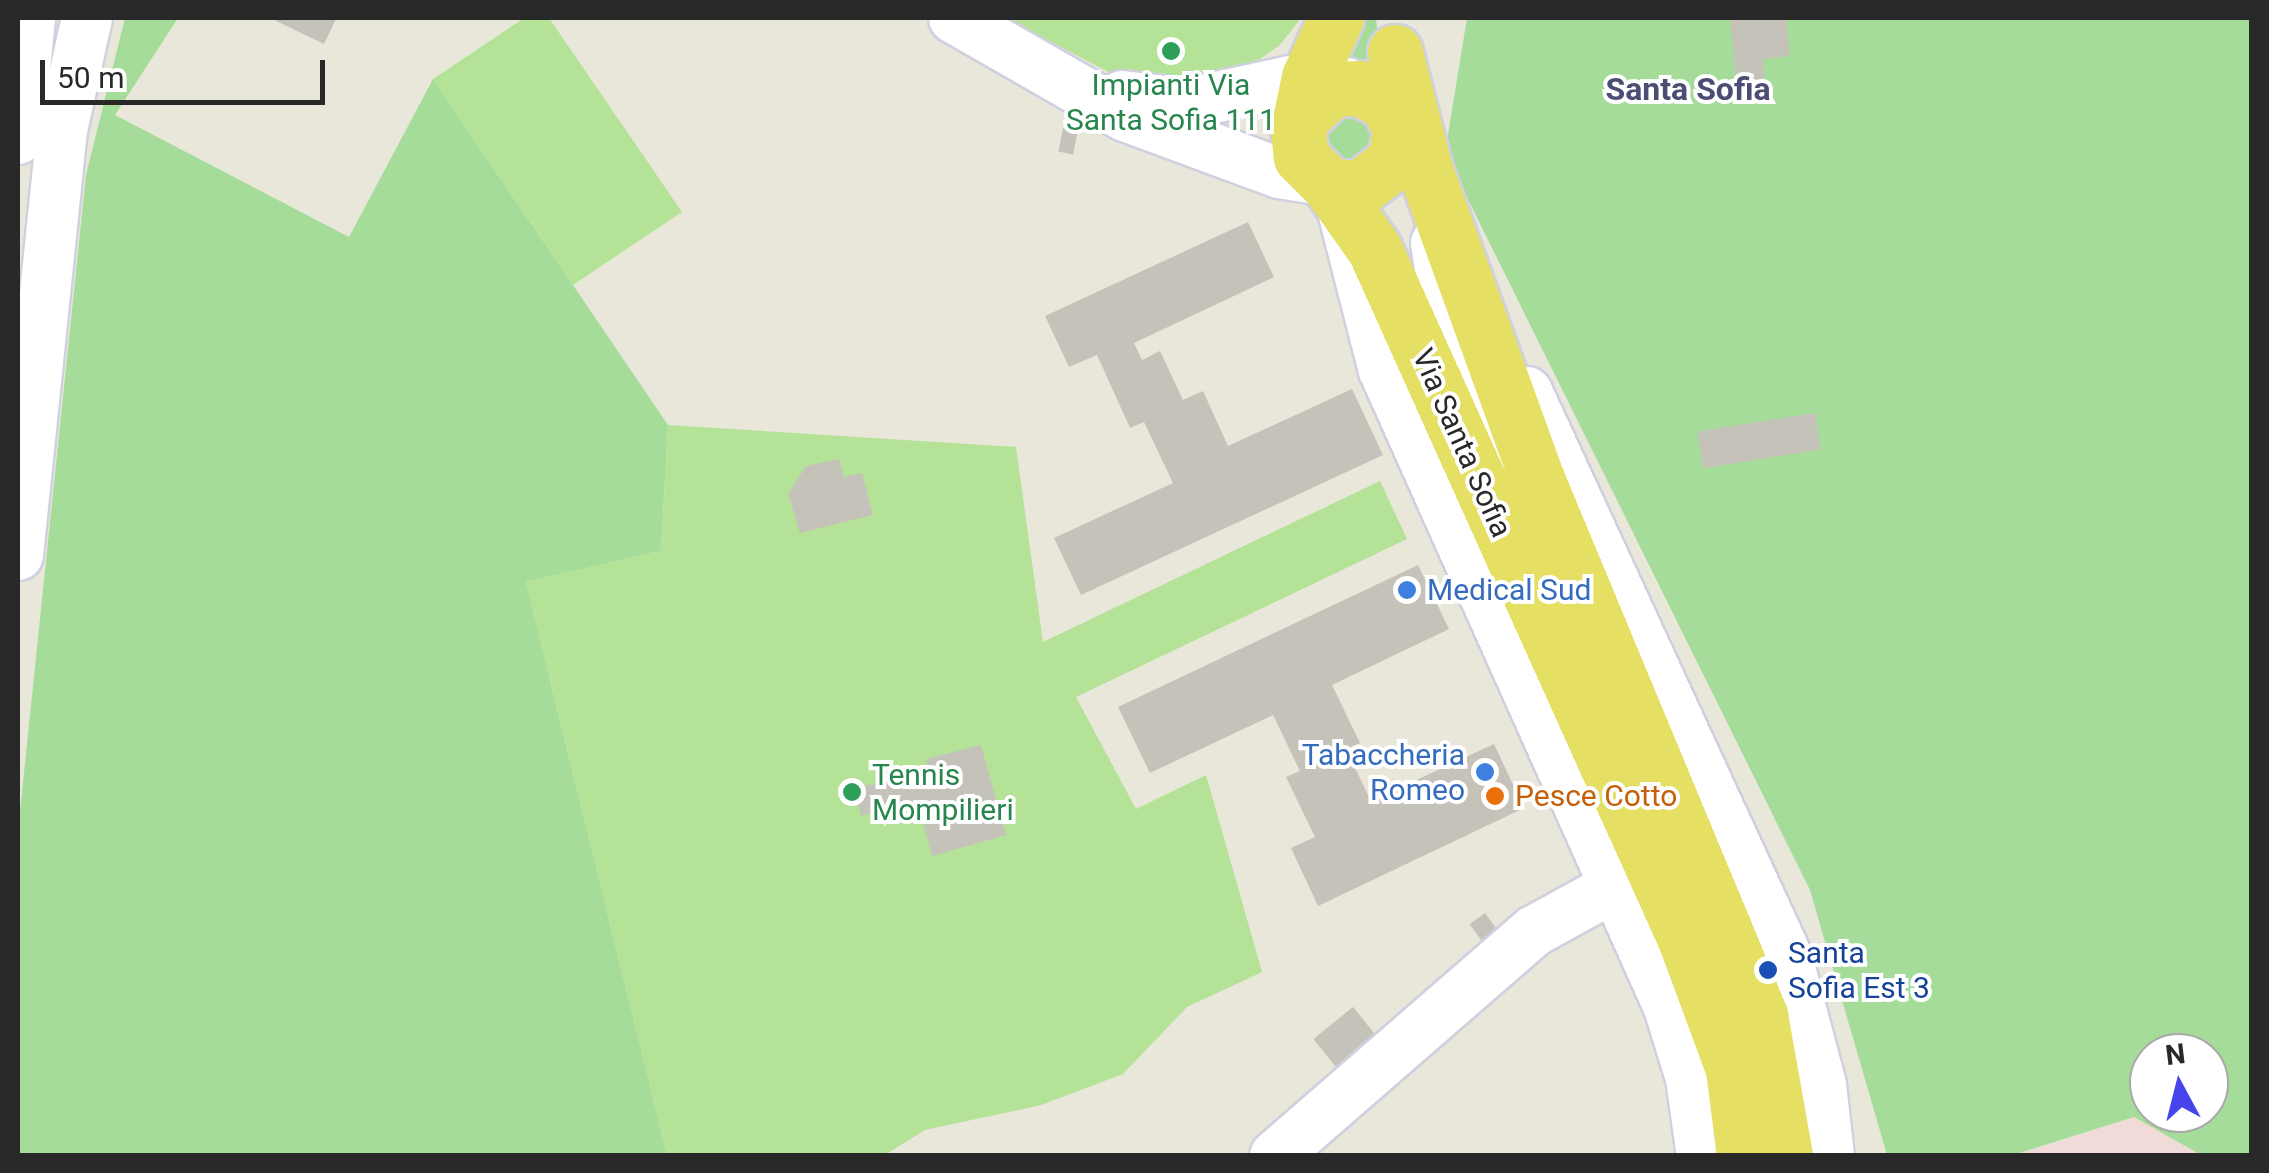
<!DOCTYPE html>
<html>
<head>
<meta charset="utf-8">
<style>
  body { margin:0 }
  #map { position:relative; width:2269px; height:1173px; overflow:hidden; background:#e9e6da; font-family:Roboto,sans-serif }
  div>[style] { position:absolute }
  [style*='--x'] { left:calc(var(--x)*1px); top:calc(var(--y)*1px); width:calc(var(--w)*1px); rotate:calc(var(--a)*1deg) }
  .medical>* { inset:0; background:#f0dbd8 }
  .green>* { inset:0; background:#a5dc9a }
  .pitch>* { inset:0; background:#b4e397 }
  .building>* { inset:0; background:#c5c2ba; transform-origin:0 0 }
  .roads { filter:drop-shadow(2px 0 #d0d0e0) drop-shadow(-2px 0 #d0d0e0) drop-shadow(0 2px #d0d0e0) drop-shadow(0 -2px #d0d0e0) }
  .minor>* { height:50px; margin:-25px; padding:0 25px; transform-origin:25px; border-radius:25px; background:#fff }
  .major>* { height:55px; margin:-27.5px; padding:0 27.5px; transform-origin:27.5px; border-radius:27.5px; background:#e5df64 }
  .dots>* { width:28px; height:28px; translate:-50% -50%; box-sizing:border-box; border:5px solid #fff; border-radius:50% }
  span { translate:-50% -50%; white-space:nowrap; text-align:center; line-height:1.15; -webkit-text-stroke:8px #fff; paint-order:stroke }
  .leisure-label { font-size:30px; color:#27864d }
  .left { translate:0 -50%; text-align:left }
  .street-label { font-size:30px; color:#282828 }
  .shop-label { font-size:30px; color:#366cbe }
  .right { translate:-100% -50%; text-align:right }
  .food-label { font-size:30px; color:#c56008 }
  .transit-label { font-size:30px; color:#164399 }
  .neighbourhood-label { font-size:32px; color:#4c4c74; font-weight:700 }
  .frame { position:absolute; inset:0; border:20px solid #282828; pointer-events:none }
  .north { position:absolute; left:2129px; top:1033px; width:100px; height:100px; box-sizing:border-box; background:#fff; border:2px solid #a9a9a9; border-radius:50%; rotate:353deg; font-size:28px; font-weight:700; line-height:40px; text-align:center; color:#282828 }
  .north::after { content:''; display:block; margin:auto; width:35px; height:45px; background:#4545eb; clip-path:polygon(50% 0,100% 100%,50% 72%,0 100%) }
  .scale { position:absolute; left:40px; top:60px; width:285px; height:45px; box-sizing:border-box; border:5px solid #282828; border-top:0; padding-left:12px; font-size:30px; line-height:35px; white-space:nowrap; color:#282828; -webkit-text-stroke:8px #fff; paint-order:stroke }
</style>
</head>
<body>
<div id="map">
  <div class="medical">
    <i style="clip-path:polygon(2134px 1117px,2201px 1155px,2013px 1156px)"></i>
  </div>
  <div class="green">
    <i style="clip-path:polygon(125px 18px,178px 18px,115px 115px,349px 237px,433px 79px,668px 425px,661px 551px,526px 582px,667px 1155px,18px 1156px,18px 831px,86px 175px)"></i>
    <i style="clip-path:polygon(1360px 18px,1376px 18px,1381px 69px,1338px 60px)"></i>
    <i style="clip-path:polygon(evenodd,1467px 18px,2251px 18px,2251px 1155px,2201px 1155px,2134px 1117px,2013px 1155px,1887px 1155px,1810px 890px,1445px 153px,1467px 18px,2149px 1053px,2209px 1053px,2209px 1113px,2149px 1113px,2149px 1053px)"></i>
    <i style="clip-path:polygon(1327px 113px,1375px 116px,1376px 159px,1331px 167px,1319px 122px)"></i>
  </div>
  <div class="pitch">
    <i style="clip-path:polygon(524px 18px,549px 18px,682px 212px,573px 285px,433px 79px)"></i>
    <i style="clip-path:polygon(1005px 18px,1301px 18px,1280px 45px,1250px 66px,1210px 79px,1126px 81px)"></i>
    <i style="clip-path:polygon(668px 425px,1016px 447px,1043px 642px,1380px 481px,1407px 539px,1076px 697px,1136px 809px,1206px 775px,1262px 972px,1187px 1007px,1123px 1074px,1041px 1105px,925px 1130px,883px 1156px,667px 1155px,526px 582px,661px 551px)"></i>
  </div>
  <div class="building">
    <i style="clip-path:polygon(270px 18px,333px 18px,336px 19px,324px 44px)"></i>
    <i style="clip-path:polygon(1730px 18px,1786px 18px,1790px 56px,1763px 59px,1766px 97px,1738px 100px)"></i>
    <i style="left:1063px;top:128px;width:15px;height:24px;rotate:11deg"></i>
    <i style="clip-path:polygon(1248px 222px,1274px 277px,1134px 343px,1142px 360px,1160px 351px,1183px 400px,1203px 391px,1228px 446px,1352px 389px,1383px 455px,1081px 595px,1054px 538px,1173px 483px,1144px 422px,1130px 428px,1097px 355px,1069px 367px,1045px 316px)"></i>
    <i style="left:1815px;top:413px;width:37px;height:119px;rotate:81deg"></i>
    <i style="clip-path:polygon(839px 459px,844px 477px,862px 473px,873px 515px,800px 533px,788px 494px,806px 466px)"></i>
    <i style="clip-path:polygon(1418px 565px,1449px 629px,1332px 685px,1360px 743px,1346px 749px,1371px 801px,1494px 744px,1524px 808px,1318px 906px,1291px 848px,1315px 837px,1286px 777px,1300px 771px,1273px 715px,1150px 773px,1118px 707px)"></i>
    <i style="clip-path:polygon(981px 745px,1006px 835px,932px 856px,917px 801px,861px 816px,854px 789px,928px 768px,926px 759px)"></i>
    <i style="left:1485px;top:913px;width:32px;height:19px;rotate:54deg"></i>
    <i style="left:1353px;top:1007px;width:49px;height:51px;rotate:51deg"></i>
  </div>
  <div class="roads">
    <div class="minor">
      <i style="--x:954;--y:18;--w:197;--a:29.8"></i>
      <i style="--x:1125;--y:116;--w:164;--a:20.3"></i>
      <i style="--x:1279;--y:173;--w:39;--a:9"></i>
      <i style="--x:1122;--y:96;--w:64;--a:7.1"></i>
      <i style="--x:1186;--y:104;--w:126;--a:-12.4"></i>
      <i style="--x:1309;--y:77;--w:38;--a:9"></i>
      <i style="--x:18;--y:139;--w:122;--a:-84.3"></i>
      <i style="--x:1342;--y:207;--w:168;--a:75.6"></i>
      <i style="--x:1384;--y:370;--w:698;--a:65.9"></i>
      <i style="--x:1669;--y:1007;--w:74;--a:72.8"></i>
      <i style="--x:1691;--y:1078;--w:79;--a:82"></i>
      <i style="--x:1436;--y:243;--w:84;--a:81.1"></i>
      <i style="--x:1449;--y:326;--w:156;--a:70.9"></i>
      <i style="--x:1527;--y:392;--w:622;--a:65.29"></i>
      <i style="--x:1787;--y:957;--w:132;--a:75.1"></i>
      <i style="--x:1821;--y:1085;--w:71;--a:83.6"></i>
      <i style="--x:18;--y:555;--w:427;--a:-84.1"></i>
      <i style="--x:62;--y:130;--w:115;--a:-77.4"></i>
      <i style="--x:1275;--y:1156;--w:343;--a:-41"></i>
      <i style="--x:1534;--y:931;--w:91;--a:-28.8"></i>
    </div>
    <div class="major">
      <i style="--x:1336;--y:18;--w:65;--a:114.6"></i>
      <i style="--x:1309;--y:77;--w:54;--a:101.7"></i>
      <i style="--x:1298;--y:130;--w:27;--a:84"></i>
      <i style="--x:1301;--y:157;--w:41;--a:45"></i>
      <i style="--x:1330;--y:186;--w:30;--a:4"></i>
      <i style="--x:1360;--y:188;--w:44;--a:-37.6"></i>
      <i style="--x:1395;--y:161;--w:30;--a:-81"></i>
      <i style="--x:1395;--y:52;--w:122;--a:75.7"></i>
      <i style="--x:1425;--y:170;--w:329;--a:70.1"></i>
      <i style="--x:1537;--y:479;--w:581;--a:67.41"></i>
      <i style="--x:1760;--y:1015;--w:143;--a:79.9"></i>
      <i style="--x:1302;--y:117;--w:41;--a:-43"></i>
      <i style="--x:1332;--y:89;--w:28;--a:-2"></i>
      <i style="--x:1360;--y:88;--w:31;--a:29"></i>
      <i style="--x:1387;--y:103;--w:49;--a:61.9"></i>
      <i style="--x:1330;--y:186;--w:78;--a:54.9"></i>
      <i style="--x:1375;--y:250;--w:756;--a:65.78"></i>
      <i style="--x:1685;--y:939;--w:139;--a:69.7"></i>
      <i style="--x:1733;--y:1069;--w:88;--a:82.8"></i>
    </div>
  </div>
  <div class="dots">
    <i style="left:1171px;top:51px;background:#2e9e5b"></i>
    <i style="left:1407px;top:590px;background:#3f7fe0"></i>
    <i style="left:1485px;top:772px;background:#3f7fe0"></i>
    <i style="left:852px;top:792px;background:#2e9e5b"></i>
    <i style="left:1495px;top:796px;background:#e8710a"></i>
    <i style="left:1768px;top:970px;background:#1a4fb4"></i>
  </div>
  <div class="leisure-label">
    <span style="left:1171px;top:102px">Impianti Via<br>Santa Sofia 111</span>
    <span class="left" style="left:872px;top:792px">Tennis<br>Mompilieri</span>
  </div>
  <div class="street-label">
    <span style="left:1462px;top:443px;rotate:66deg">Via Santa Sofia</span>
  </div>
  <div class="shop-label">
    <span class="left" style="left:1427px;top:590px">Medical Sud</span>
    <span class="right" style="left:1465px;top:772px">Tabaccheria<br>Romeo</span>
  </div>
  <div class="food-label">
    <span class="left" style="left:1515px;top:796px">Pesce Cotto</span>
  </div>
  <div class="transit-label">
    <span class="left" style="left:1788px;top:970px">Santa<br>Sofia Est 3</span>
  </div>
  <div class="neighbourhood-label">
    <span style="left:1688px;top:89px">Santa Sofia</span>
  </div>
  <div class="frame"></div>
  <div class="north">N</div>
  <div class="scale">50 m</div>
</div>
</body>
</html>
